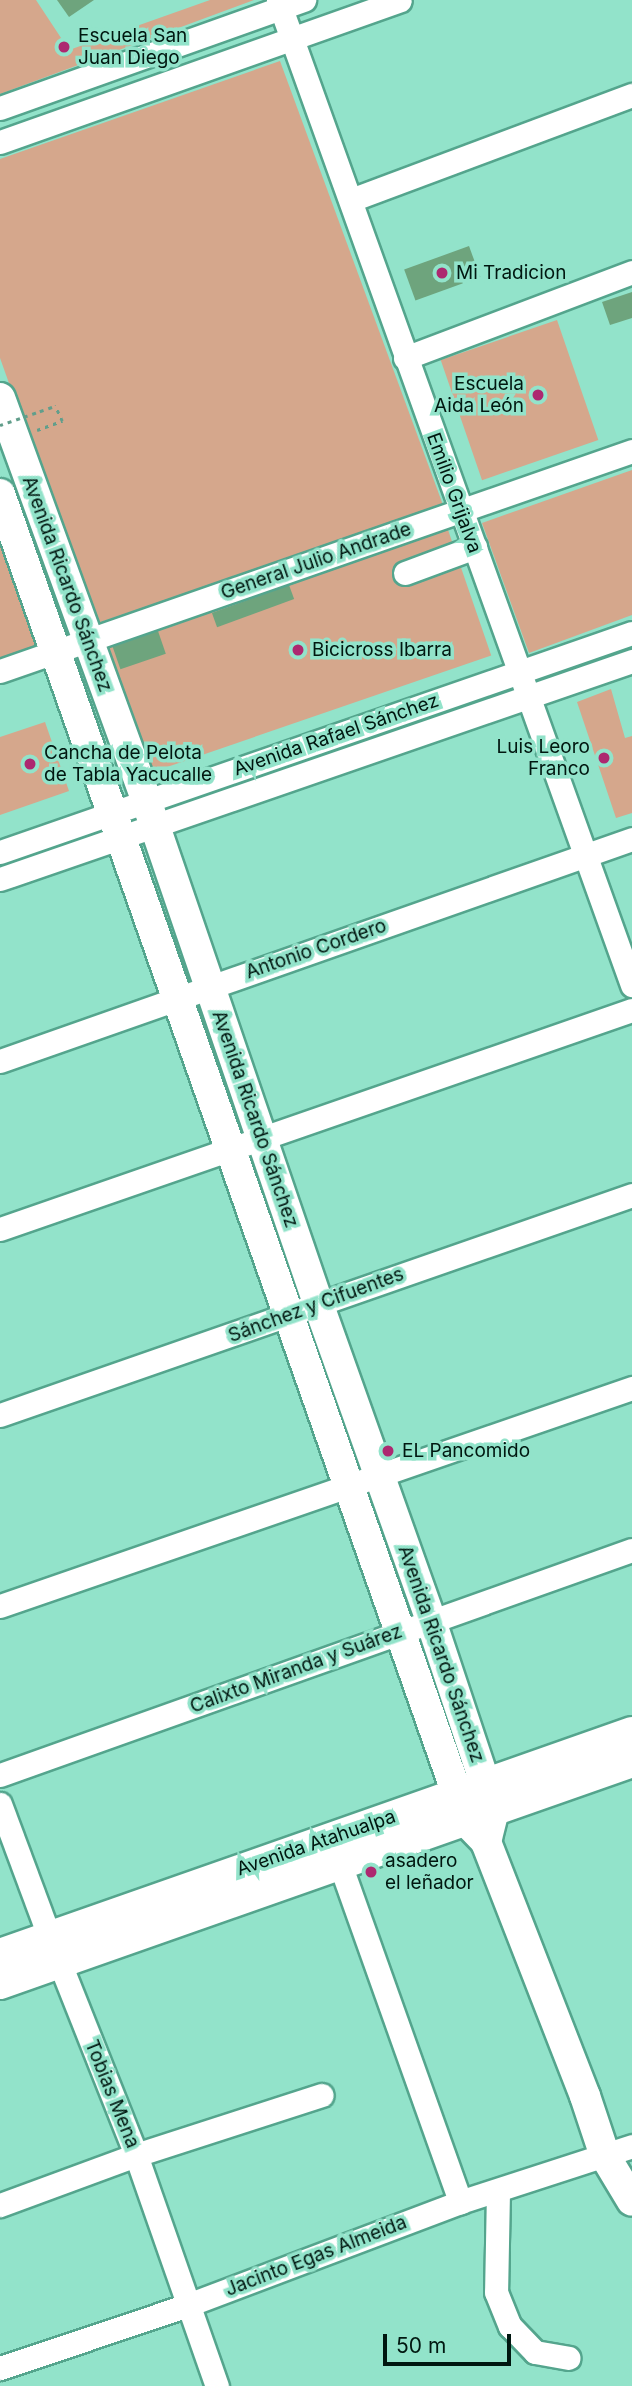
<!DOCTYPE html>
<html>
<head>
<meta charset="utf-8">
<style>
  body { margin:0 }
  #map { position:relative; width:632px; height:2386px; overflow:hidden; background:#92e3ca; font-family:Inter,sans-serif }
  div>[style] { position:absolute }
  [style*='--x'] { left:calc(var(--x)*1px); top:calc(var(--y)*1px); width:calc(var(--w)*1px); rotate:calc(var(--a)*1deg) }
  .green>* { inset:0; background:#d5a78c; transform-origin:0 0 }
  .building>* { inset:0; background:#6ea47d; transform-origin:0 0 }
  .path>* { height:2.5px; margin-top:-1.25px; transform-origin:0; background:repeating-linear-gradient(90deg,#619e8b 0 3.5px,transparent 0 8.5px) }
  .roads { filter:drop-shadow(2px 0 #54a58d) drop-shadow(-2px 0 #54a58d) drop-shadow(0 2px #54a58d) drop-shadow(0 -2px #54a58d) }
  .minor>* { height:23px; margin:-11.5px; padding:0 11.5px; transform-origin:11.5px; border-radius:11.5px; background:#fff }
  .major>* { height:30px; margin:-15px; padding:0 15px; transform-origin:15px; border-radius:15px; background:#fff }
  .path-bridge>* { height:2.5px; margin-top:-1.25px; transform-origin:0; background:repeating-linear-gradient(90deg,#619e8b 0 3.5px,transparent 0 8.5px) }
  .dots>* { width:19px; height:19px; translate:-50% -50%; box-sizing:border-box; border:4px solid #92e3ca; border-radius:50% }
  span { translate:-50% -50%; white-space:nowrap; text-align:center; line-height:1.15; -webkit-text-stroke:7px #92e3ca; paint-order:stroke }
  .poi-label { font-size:19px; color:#001710 }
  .left { translate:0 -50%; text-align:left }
  .right { translate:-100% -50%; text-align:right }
  .street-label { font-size:19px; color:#001710 }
  .scale { position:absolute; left:383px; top:2334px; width:128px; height:32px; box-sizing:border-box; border:4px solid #001710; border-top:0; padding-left:9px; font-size:21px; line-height:24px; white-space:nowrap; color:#001710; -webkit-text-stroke:5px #92e3ca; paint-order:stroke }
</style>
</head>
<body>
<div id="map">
  <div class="green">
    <i style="clip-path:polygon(0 0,36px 0,69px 50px,210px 0,254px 0,0 94px)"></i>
    <i style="clip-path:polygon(280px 61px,443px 505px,95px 624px,0 358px,0 159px)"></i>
    <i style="left:557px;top:320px;width:127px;height:123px;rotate:71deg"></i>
    <i style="clip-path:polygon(632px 470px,632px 615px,529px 653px,482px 523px)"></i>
    <i style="left:446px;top:524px;width:139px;height:363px;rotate:71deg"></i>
    <i style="clip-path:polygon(0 539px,41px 647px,0 661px)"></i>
    <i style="clip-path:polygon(611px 689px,625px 738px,632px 736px,632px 813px,616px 818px,577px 702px)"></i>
    <i style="clip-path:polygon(45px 722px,69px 791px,0 815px,0 737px)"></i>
  </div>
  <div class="building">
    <i style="clip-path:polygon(57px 0,94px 0,69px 17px)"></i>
    <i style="left:469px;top:246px;width:33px;height:69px;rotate:70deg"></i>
    <i style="clip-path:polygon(632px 292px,632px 318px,610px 325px,602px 302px)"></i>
    <i style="left:289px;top:585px;width:15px;height:82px;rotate:70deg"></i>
    <i style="left:158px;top:631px;width:24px;height:48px;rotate:71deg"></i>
  </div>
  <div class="path">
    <i style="--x:37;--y:430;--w:27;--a:-20"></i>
    <i style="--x:62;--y:421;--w:17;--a:-115"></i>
  </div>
  <div class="roads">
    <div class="minor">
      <i style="--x:278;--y:0;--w:1047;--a:70.23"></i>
      <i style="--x:0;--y:108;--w:323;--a:-19.6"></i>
      <i style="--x:0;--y:142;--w:424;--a:-19.5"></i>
      <i style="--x:351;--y:200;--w:300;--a:-20.5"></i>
      <i style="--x:405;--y:358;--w:243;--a:-20.7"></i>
      <i style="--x:405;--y:573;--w:75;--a:-20.4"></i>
      <i style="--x:0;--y:671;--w:669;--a:-19.19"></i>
      <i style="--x:0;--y:852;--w:669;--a:-19.11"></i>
      <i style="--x:0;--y:879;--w:669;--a:-19.03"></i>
      <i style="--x:0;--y:1061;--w:670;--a:-19.35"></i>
      <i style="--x:0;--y:1229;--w:669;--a:-19.11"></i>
      <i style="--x:0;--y:1415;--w:669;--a:-19.19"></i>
      <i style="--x:0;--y:1606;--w:669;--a:-19.03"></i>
      <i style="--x:0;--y:1775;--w:671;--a:-19.6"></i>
      <i style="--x:0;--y:1804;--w:141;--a:69.6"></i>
      <i style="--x:49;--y:1936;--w:236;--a:68.3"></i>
      <i style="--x:136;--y:2155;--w:245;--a:70.7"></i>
      <i style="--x:335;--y:1850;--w:374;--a:70.4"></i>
      <i style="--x:498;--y:2191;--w:101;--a:91.1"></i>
      <i style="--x:496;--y:2292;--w:37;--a:68"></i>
      <i style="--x:510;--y:2326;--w:36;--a:46"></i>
      <i style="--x:535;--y:2352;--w:34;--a:10"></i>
      <i style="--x:0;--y:2205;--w:145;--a:-20.2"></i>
      <i style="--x:136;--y:2155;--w:195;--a:-17.9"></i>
      <i style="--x:0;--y:2368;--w:198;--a:-18.5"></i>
      <i style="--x:188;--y:2305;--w:291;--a:-20.7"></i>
      <i style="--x:460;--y:2202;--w:181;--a:-18"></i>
    </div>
    <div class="major">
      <i style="--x:0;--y:398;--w:428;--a:70"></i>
      <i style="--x:146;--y:800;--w:532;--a:71.12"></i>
      <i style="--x:318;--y:1303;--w:337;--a:70.4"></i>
      <i style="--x:431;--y:1621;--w:199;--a:71.6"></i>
      <i style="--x:494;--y:1810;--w:33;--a:104"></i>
      <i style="--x:0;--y:494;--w:1408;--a:70.63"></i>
      <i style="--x:467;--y:1822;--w:28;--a:46"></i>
      <i style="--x:486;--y:1842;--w:273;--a:68.7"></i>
      <i style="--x:585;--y:2096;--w:63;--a:71.6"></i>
      <i style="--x:605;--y:2156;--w:52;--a:59"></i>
      <i style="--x:0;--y:1954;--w:670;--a:-19.35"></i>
      <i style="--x:0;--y:1984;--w:670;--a:-19.35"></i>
    </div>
  </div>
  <div class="path-bridge">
    <i style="--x:0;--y:425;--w:58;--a:-19.1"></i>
  </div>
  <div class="dots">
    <i style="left:64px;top:47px;background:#ad2870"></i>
    <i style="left:442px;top:273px;background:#ad2870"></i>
    <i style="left:538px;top:395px;background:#ad2870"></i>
    <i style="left:298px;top:650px;background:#ad2870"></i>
    <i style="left:604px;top:758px;background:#ad2870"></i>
    <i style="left:30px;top:764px;background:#ad2870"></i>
    <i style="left:388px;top:1451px;background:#ad2870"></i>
    <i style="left:371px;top:1872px;background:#ad2870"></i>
  </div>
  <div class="poi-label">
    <span class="left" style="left:78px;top:47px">Escuela San<br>Juan Diego</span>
    <span class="left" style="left:456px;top:273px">Mi Tradicion</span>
    <span class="right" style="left:524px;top:395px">Escuela<br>Aida León</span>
    <span class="left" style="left:312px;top:650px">Bicicross Ibarra</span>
    <span class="right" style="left:590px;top:758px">Luis Leoro<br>Franco</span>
    <span class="left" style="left:44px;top:764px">Cancha de Pelota<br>de Tabla Yacucalle</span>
    <span class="left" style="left:402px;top:1451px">EL Pancomido</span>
    <span class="left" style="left:385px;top:1872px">asadero<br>el leñador</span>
  </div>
  <div class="street-label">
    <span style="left:454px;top:493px;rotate:70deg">Emilio Grijalva</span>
    <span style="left:316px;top:561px;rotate:-19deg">General Julio Andrade</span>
    <span style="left:67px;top:584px;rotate:70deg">Avenida Ricardo Sánchez</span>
    <span style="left:336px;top:735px;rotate:-19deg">Avenida Rafael Sánchez</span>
    <span style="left:316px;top:949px;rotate:-19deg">Antonio Cordero</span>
    <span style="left:255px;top:1119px;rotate:71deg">Avenida Ricardo Sánchez</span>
    <span style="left:316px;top:1305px;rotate:-20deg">Sánchez y Cifuentes</span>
    <span style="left:441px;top:1654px;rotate:71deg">Avenida Ricardo Sánchez</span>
    <span style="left:296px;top:1669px;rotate:-20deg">Calixto Miranda y Suárez</span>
    <span style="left:316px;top:1843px;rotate:-19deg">Avenida Atahualpa</span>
    <span style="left:112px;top:2094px;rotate:68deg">Tobias Mena</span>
    <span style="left:316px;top:2256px;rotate:-21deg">Jacinto Egas Almeida</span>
  </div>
  <div class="scale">50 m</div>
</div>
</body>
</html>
